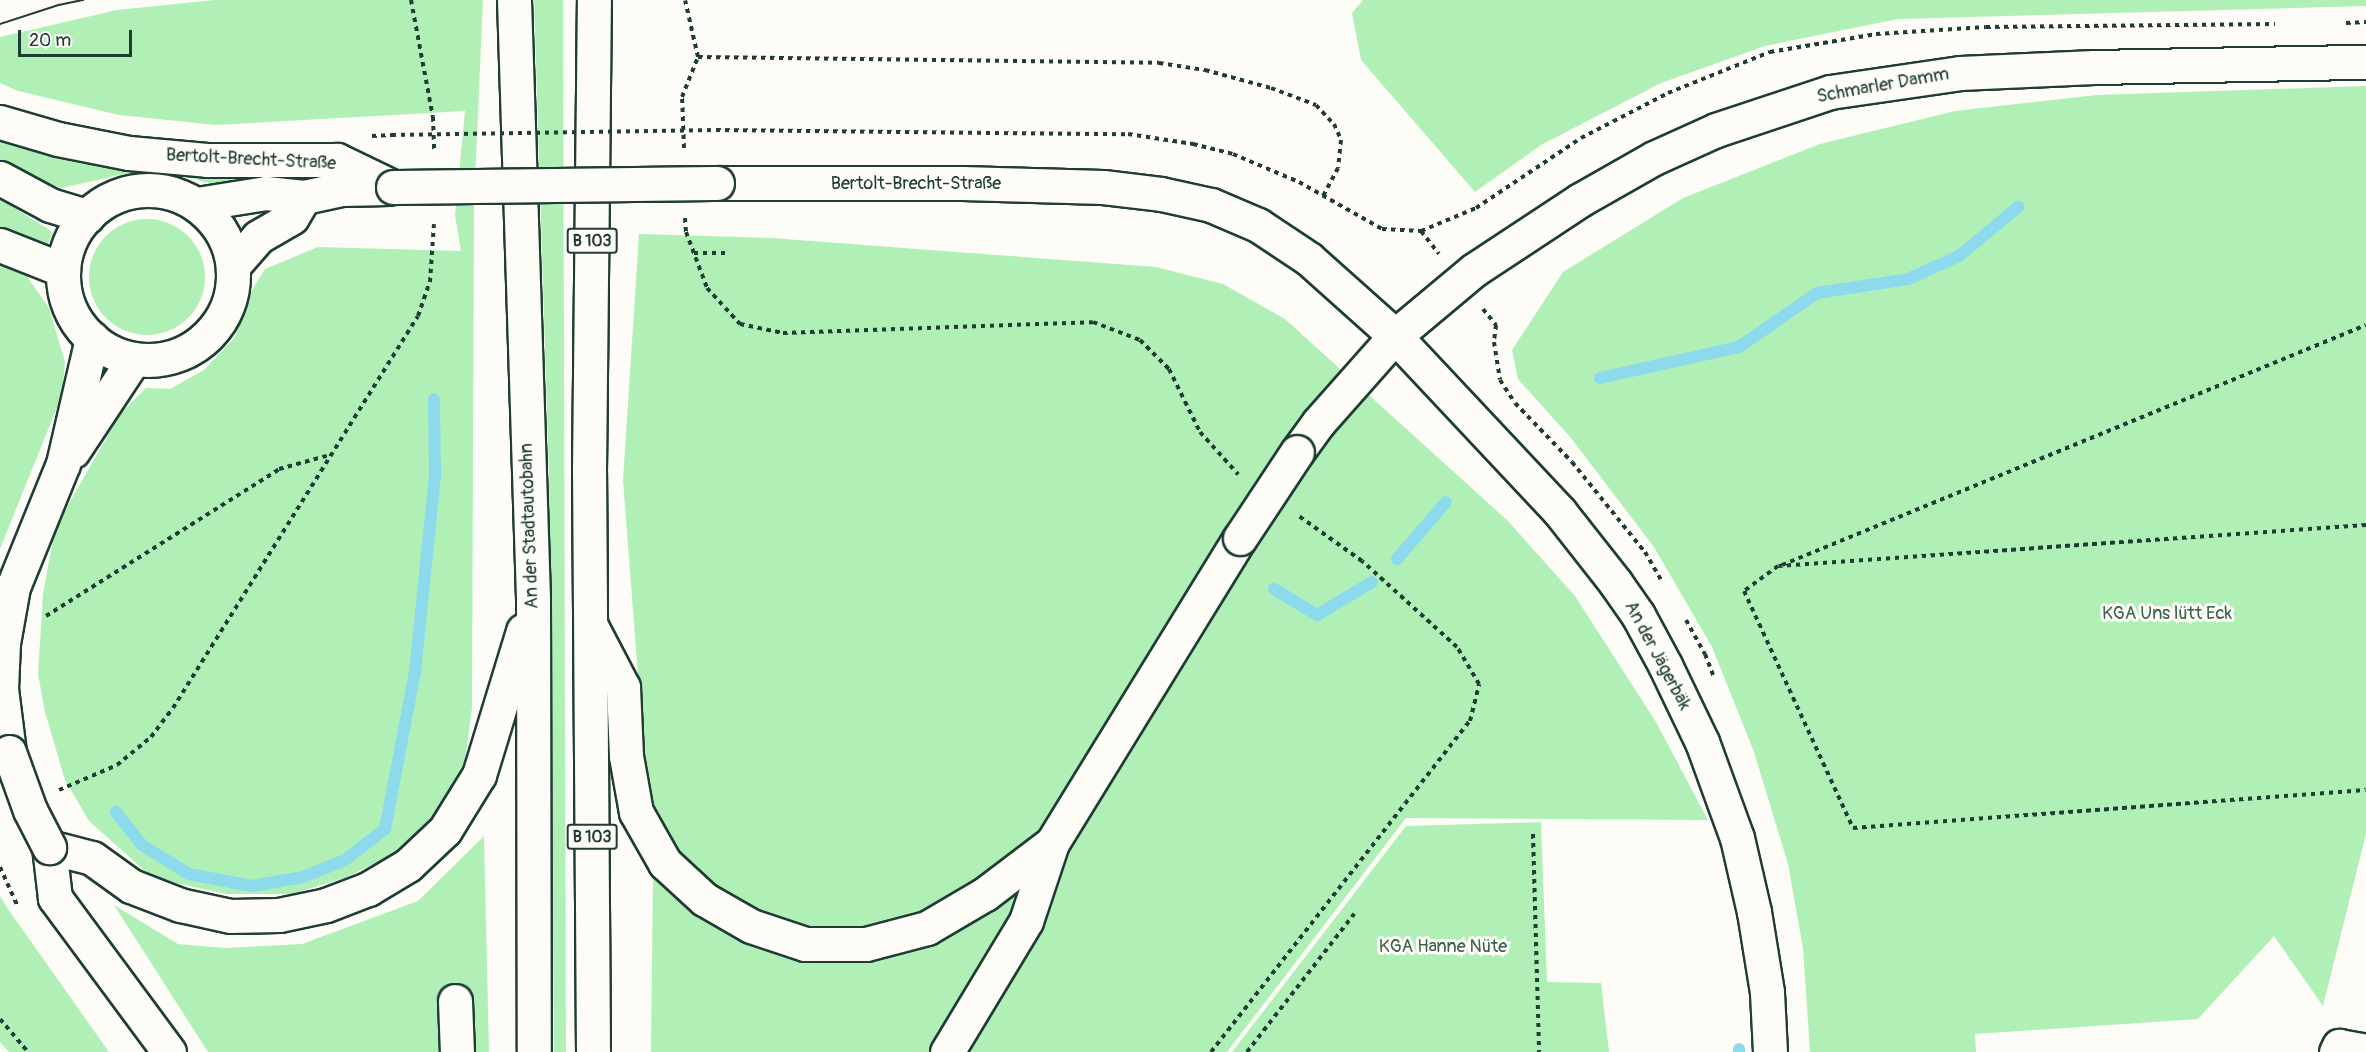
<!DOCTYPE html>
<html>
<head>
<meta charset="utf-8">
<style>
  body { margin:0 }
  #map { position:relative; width:2366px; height:1052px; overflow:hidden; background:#fdfcf7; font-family:Pangolin,sans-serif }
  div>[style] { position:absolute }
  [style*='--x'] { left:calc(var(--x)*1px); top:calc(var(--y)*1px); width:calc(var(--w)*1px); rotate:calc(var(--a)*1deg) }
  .green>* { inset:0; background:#b0f0b7 }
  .round { border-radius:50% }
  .stream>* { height:12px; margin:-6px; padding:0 6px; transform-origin:6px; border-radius:6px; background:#8cdaeb }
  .path>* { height:4px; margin-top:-2px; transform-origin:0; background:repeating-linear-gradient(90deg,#1f3d34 0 4.5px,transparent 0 9px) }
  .roads { filter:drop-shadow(2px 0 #1f3d34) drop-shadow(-2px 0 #1f3d34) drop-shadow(0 2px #1f3d34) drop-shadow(0 -2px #1f3d34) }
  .minor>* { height:33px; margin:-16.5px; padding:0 16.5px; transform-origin:16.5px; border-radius:16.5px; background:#fdfcf7 }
  .major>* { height:33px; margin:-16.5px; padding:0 16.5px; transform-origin:16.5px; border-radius:16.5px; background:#fdfcf7 }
  .major>.ring { margin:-16.5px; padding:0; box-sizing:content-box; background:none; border:33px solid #fdfcf7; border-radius:50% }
  .highway>* { height:33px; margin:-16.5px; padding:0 16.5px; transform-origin:16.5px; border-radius:16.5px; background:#fdfcf7 }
  .tram>* { height:1.5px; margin:-0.75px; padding:0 0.75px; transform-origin:0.75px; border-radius:0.75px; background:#1f3d34 }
  .path-bridge>* { height:4px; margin-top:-2px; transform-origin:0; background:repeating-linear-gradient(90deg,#1f3d34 0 4.5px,transparent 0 9px) }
  .bridges { filter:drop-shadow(2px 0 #1f3d34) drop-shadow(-2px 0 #1f3d34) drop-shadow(0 2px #1f3d34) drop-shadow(0 -2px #1f3d34) }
  .major-bridge>* { height:33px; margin:-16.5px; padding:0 16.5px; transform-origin:16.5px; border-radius:16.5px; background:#fdfcf7 }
  .highway-bridge>* { height:33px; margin:-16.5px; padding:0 16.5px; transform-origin:16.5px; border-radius:16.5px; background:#fdfcf7 }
  span { translate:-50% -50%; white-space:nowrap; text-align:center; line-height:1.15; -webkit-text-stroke:6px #fdfcf7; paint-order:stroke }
  .shield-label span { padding:2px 4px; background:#fdfcf7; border:2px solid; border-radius:4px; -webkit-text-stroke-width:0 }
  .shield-label { font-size:16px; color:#1f3d34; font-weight:700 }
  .street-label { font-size:18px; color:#1f3d34 }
  .park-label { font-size:18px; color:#3c614e }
  .scale { position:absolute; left:18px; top:30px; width:114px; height:27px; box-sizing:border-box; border:3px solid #1f3d34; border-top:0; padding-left:8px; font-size:18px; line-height:21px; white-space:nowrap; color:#1f3d34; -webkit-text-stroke:4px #fdfcf7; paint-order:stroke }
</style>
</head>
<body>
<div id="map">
  <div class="green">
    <i style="clip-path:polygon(215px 0,483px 0,474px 204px,472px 708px,465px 760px,444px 802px,415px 836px,389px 856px,347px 877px,292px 894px,226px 894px,153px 878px,89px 821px,65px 780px,45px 712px,38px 674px,43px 594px,55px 528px,120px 414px,146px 388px,170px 389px,204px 370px,235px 337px,245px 301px,265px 269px,318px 247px,461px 251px,455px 215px,465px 111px,216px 125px,119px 115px,18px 91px,0 83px,0 37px,117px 10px)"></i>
    <i style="clip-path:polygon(534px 0,563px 0,566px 1052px,554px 1052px,549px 474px)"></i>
    <i style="clip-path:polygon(1363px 0,2366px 0,2366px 6px,1898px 19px,1765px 46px,1661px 83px,1541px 145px,1475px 192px,1361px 60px,1352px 13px)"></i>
    <i style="clip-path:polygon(2366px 86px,2366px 834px,2323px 1006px,2274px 936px,2198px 1019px,1975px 1034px,1976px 1052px,1810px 1052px,1803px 948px,1788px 864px,1754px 752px,1712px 647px,1654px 547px,1571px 438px,1518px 379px,1512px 350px,1563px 272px,1683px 198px,1820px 144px,1955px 111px,2097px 95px)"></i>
    <i style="clip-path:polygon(0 131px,276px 173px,274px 180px,216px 185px,156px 169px,137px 171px,62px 188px,14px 173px,0 165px)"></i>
    <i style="clip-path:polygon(0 199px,53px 232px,48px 244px,0 229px)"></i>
    <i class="round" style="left:89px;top:219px;width:116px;height:116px"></i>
    <i style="clip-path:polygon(639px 234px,771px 238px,1156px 267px,1223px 284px,1285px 319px,1508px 521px,1575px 596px,1656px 722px,1708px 820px,1406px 818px,1227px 1052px,651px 1052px,653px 871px,623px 480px)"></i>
    <i style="clip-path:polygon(0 257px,21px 268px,49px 308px,65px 362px,62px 395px,0 549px)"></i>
    <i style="clip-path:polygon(1541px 822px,1547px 982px,1601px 983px,1609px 1052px,1232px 1052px,1406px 826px)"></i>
    <i style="clip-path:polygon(484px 836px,489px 1052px,208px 1052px,114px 905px,178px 944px,225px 948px,302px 944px,418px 901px)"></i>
    <i style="clip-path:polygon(0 896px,8px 909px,109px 1052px,9px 1052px,0 1042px)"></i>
  </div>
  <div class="stream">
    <i style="--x:1600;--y:378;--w:142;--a:-12.6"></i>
    <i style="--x:1739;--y:347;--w:95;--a:-34.7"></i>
    <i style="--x:1817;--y:293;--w:92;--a:-8.7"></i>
    <i style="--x:1908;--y:279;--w:56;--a:-24.3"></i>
    <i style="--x:1959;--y:256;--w:77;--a:-39.7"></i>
    <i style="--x:1397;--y:559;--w:75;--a:-49.3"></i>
    <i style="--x:1274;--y:589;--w:50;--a:31.2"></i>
    <i style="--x:1317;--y:615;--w:64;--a:-31"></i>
    <i style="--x:116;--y:812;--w:42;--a:51.8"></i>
    <i style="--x:142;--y:845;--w:55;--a:31.7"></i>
    <i style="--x:189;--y:874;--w:64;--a:10.8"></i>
    <i style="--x:252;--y:886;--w:52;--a:-10"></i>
    <i style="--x:303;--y:877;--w:45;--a:-22"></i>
    <i style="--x:345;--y:860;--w:51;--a:-37.8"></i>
    <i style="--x:385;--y:829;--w:160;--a:-79.2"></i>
    <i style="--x:415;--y:672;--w:198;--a:-84.2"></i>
    <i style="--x:435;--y:475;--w:76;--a:-90.8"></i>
    <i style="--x:1739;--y:1052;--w:3;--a:-90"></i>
  </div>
  <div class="path">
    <i style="--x:411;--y:0;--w:119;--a:79.4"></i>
    <i style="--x:433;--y:117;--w:33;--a:88"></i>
    <i style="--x:2346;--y:23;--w:20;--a:-3"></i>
    <i style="--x:698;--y:57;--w:461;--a:0.7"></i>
    <i style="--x:1159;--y:63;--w:47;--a:8.7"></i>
    <i style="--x:1205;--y:70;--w:68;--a:15.3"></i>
    <i style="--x:1271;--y:88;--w:48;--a:20.7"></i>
    <i style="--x:1316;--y:105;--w:26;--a:47"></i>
    <i style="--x:1334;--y:124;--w:17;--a:66"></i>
    <i style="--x:1341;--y:140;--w:28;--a:96"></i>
    <i style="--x:1338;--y:168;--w:32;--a:118"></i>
    <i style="--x:716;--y:130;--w:412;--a:0.6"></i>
    <i style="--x:1128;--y:134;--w:66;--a:8.7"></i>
    <i style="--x:1193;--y:144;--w:41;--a:14"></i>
    <i style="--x:1233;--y:154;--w:72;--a:23"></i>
    <i style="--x:1299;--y:182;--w:95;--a:29.5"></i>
    <i style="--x:1382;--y:229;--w:39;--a:3"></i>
    <i style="--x:1421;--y:231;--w:60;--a:-22.7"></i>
    <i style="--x:1476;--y:208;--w:126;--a:-33.7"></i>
    <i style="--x:1581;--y:138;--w:98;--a:-27.3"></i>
    <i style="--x:1668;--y:93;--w:110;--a:-21.9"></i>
    <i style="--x:1770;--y:52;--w:108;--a:-9.6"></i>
    <i style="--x:1876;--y:34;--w:110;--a:-3.6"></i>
    <i style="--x:1986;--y:27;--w:289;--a:-0.6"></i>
    <i style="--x:372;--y:136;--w:20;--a:-3"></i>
    <i style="--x:684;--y:148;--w:51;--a:-92.2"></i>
    <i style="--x:682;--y:97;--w:43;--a:-68.2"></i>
    <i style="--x:698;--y:57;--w:58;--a:-102.8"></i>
    <i style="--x:685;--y:218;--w:14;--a:86"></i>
    <i style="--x:686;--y:232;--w:60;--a:69.4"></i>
    <i style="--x:707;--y:288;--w:49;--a:47.5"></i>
    <i style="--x:740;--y:324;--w:44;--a:11.8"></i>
    <i style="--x:783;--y:333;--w:310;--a:-2"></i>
    <i style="--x:1093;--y:322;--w:50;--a:21"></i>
    <i style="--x:1140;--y:340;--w:41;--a:45"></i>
    <i style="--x:1169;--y:369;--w:70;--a:63.8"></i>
    <i style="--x:1200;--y:432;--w:57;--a:47.9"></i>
    <i style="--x:1421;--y:231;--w:29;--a:52"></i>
    <i style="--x:694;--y:253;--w:34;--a:0"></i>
    <i style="--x:1483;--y:309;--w:21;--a:51"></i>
    <i style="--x:1496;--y:325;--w:17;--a:97"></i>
    <i style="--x:1494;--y:342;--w:38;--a:81"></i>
    <i style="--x:1500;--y:380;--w:27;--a:57"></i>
    <i style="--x:1515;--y:403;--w:82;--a:46"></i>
    <i style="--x:1572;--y:462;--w:116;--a:51"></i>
    <i style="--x:1645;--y:552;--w:34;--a:60"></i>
    <i style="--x:2366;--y:525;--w:589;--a:176.01"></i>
    <i style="--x:1778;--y:566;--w:42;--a:143.7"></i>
    <i style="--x:1744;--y:591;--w:261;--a:65.3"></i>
    <i style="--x:1853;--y:828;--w:514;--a:-4.24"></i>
    <i style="--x:1782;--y:565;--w:631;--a:-22.34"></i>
    <i style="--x:46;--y:616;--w:275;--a:-32.2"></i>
    <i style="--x:279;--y:469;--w:53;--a:-15.4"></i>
    <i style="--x:1686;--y:620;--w:39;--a:61"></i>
    <i style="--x:1705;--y:654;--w:26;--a:69"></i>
    <i style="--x:59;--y:790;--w:63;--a:-23.3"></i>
    <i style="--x:117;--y:765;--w:44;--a:-39.5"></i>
    <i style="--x:151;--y:737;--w:36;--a:-53"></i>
    <i style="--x:173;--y:708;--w:462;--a:-58"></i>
    <i style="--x:418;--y:316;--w:36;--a:-71"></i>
    <i style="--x:430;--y:282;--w:58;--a:-86.1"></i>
    <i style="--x:1533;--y:834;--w:218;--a:88.4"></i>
    <i style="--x:0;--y:867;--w:44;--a:65.8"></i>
    <i style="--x:0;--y:1019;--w:43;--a:49.7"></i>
    <i style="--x:1211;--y:1052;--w:420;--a:-52"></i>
    <i style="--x:1470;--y:721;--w:38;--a:-76"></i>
    <i style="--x:1479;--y:684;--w:43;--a:-120.7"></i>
    <i style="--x:1457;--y:647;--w:128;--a:-137.8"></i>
    <i style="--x:1362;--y:561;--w:77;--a:-144.5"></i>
    <i style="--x:1247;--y:1052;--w:175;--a:-52.2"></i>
  </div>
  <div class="roads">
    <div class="minor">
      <i style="--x:455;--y:1001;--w:51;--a:87.8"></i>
      <i style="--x:1770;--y:1052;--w:60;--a:-92.9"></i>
      <i style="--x:1767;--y:992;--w:81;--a:-99.2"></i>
      <i style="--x:1754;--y:912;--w:76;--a:-102.9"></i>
      <i style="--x:1737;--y:838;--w:102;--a:-110"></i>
      <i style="--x:1702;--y:742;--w:85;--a:-115.7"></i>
      <i style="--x:1665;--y:665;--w:57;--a:-118.4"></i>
      <i style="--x:1638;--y:615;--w:40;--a:-124.9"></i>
      <i style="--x:1615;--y:582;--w:89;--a:-128.2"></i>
      <i style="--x:1560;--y:512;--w:241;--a:-133.2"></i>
      <i style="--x:1395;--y:336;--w:103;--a:-39.9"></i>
      <i style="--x:1474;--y:270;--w:127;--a:-33.4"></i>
      <i style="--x:1580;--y:200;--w:85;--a:-29.6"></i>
      <i style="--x:1654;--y:158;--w:68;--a:-24.3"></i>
      <i style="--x:1716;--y:130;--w:120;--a:-18.4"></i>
      <i style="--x:1830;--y:92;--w:131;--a:-8.3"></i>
      <i style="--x:1960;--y:73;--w:134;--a:-2.6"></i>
      <i style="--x:2094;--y:67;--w:272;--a:-1.1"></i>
      <i style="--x:2336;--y:1052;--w:7;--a:-63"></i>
      <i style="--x:2339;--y:1046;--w:27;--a:10"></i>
    </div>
    <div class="major">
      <i style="--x:0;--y:122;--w:60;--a:16.3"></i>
      <i style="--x:58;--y:139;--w:72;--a:11.2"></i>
      <i style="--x:129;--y:153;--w:78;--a:5.1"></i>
      <i style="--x:207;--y:160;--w:130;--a:0"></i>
      <i style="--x:337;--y:160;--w:62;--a:25.7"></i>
      <i style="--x:0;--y:178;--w:57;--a:28.4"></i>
      <i style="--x:50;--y:205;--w:39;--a:17"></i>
      <i style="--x:717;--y:183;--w:245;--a:0"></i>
      <i style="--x:962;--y:183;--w:141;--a:1.6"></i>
      <i style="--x:1103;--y:187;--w:58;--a:6.9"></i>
      <i style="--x:1161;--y:194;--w:51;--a:12.4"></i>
      <i style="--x:1211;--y:205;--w:51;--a:23.1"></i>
      <i style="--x:1258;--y:225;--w:61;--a:33.7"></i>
      <i style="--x:1309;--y:259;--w:115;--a:41.8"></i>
      <i class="ring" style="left:63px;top:190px;width:137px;height:137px"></i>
      <i style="--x:197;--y:204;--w:70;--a:-9.1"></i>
      <i style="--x:266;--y:193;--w:38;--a:6"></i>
      <i style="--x:304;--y:197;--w:39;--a:-12"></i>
      <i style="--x:342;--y:189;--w:46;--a:-1.2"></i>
      <i style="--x:0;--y:245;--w:68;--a:21.6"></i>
      <i style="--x:233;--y:266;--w:38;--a:-49"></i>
      <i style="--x:258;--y:237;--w:39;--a:-30"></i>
      <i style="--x:292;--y:217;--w:23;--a:-59"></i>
    </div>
    <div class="highway">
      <i style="--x:514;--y:0;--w:598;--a:88.18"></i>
      <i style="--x:533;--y:598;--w:454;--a:89.9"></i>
      <i style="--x:73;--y:451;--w:110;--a:-56.5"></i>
      <i style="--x:1297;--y:452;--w:36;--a:-54"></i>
      <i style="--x:1318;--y:423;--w:116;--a:-48.5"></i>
      <i style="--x:592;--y:628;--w:67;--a:62.3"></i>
      <i style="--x:623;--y:687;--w:69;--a:87.5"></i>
      <i style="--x:626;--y:756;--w:57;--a:79.9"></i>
      <i style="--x:636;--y:812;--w:59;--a:60.4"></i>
      <i style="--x:665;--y:863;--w:53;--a:42.7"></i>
      <i style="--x:704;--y:899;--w:54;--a:29.9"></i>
      <i style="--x:751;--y:926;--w:57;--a:18.4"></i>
      <i style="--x:805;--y:944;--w:61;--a:0"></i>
      <i style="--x:866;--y:944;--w:63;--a:-14.7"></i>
      <i style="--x:927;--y:928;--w:67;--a:-30.4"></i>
      <i style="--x:985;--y:894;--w:84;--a:-37.3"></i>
      <i style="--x:9;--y:752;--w:64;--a:-97.2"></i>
      <i style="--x:1;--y:689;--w:46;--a:-87.5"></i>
      <i style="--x:3;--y:643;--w:57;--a:-79.9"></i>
      <i style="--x:13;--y:587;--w:133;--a:-67.9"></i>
      <i style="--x:63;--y:464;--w:129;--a:-77"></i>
      <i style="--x:169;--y:1052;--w:192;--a:-126.5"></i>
      <i style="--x:55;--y:898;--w:51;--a:-96.7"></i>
      <i style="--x:49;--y:847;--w:44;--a:14.3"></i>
      <i style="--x:92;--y:858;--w:48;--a:35.7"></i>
      <i style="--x:131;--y:886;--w:53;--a:21.2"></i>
      <i style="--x:180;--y:905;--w:51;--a:12.4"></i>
      <i style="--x:230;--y:916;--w:49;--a:-1.2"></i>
      <i style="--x:279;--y:915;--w:48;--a:-12"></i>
      <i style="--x:326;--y:905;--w:45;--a:-20.9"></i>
      <i style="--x:368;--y:889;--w:47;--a:-31"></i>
      <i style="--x:408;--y:865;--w:51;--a:-43.4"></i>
      <i style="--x:445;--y:830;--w:65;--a:-58.3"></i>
      <i style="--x:479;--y:775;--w:151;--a:-73"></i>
      <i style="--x:593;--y:1052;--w:581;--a:-90.39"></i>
      <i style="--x:589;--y:471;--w:471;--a:-89.4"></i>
      <i style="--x:947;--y:1052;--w:153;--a:-58.9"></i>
      <i style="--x:1026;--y:921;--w:82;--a:-71.6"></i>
      <i style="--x:1052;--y:843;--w:358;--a:-58.4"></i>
    </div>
  </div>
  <div class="tram">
    <i style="--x:0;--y:24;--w:62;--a:-17.9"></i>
    <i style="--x:59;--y:5;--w:25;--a:-12"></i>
  </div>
  <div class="path-bridge">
    <i style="--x:392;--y:135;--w:324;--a:-0.9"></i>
  </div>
  <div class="bridges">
    <div class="major-bridge">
      <i style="--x:393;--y:187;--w:324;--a:-0.7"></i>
    </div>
    <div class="highway-bridge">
      <i style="--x:1240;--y:538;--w:103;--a:-56.5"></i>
      <i style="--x:9;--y:752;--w:62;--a:70.1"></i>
      <i style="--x:30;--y:810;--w:42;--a:62.8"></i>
    </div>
  </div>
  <div class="shield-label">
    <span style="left:592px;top:241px">B 103</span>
    <span style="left:592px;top:837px">B 103</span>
  </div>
  <div class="street-label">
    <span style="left:1883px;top:86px;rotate:-10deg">Schmarler Damm</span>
    <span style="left:251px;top:160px;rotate:3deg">Bertolt-Brecht-Straße</span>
    <span style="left:916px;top:184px">Bertolt-Brecht-Straße</span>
    <span style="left:530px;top:526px;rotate:-92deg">An der Stadtautobahn</span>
    <span style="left:1657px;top:656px;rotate:62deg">An der Jägerbäk</span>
  </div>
  <div class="park-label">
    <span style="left:2167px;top:614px">KGA Uns lütt Eck</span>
    <span style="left:1443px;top:947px">KGA Hanne Nüte</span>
  </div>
  <div class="scale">20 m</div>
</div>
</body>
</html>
